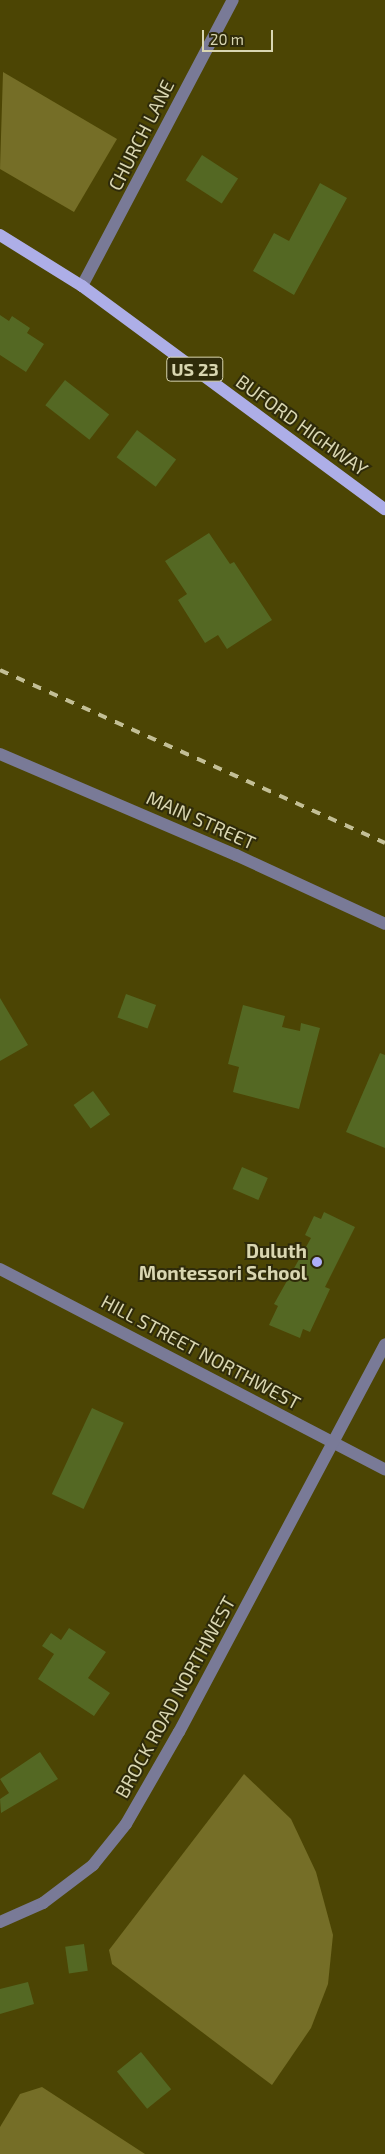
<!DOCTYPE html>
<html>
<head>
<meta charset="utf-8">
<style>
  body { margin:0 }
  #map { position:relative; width:385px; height:2154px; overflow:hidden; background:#4c4504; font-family:"Exo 2",sans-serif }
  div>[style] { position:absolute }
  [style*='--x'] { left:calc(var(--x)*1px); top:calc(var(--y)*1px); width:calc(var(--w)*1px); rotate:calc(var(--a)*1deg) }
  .green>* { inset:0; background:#756e27 }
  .building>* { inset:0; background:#546823; transform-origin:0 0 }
  .minor>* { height:12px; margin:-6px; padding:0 6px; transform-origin:6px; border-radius:6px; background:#797a97 }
  .major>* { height:12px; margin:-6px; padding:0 6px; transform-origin:6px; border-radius:6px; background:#adaee7 }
  .rail>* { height:4px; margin-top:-2px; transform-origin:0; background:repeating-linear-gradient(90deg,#c3bf96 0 9px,transparent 0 18px) }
  .dots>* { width:14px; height:14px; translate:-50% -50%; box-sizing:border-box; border:2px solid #2f2b0a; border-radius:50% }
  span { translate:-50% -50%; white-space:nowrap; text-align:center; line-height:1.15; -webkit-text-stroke:4px #2f2b0a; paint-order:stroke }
  .shield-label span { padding:1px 4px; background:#2f2b0a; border:1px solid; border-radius:4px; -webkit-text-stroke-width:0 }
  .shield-label { font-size:18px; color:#d9d6b1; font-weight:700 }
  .street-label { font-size:19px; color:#d9d6b1 }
  .poi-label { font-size:19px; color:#d9d6b1; font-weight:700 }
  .right { translate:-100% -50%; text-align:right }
  .scale { position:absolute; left:202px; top:30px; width:71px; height:22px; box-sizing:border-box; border:2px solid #d9d6b1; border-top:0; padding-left:6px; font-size:15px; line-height:18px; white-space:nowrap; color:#d9d6b1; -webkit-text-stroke:4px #2f2b0a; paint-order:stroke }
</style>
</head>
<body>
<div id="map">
  <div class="green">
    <i style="clip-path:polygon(3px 72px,117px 139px,74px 212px,0 169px)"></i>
    <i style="clip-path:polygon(244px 1774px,291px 1819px,316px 1872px,333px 1935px,328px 1984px,311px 2028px,272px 2085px,112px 1964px,109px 1950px)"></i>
    <i style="clip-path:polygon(42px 2087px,145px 2154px,0 2154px,0 2127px,20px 2094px)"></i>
  </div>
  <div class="building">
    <i style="left:202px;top:155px;width:43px;height:30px;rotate:33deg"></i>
    <i style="clip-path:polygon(320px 183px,347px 198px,294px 295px,253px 271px,274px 233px,289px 241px)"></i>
    <i style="clip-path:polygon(0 315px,9px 321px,12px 316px,30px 328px,27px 333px,44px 344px,26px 372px,0 355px)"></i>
    <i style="left:65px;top:380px;width:56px;height:32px;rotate:38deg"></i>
    <i style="left:137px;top:430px;width:49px;height:34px;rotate:37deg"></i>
    <i style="clip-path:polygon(209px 533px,230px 564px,234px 562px,272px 620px,227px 649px,218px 635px,205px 643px,178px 600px,187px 594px,165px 561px)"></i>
    <i style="left:126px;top:994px;width:32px;height:25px;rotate:20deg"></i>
    <i style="clip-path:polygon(0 998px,28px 1045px,0 1061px)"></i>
    <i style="clip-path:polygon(243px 1005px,285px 1016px,282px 1027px,300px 1031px,301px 1023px,320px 1028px,299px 1109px,233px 1092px,239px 1067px,228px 1064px)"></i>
    <i style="clip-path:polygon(380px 1053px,385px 1055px,385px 1148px,346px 1132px)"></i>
    <i style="left:93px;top:1091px;width:29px;height:24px;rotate:54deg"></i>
    <i style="left:242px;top:1167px;width:28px;height:24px;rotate:23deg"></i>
    <i style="clip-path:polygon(324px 1212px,355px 1227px,325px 1287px,330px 1289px,310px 1332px,303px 1329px,300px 1338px,269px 1325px,278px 1306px,274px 1304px,311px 1238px,305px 1235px,314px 1216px,321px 1219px)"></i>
    <i style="left:92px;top:1408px;width:35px;height:95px;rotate:25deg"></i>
    <i style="clip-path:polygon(69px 1628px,106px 1652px,88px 1678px,110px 1693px,94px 1716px,38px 1679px,54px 1654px,42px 1646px,51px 1633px,61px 1640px)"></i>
    <i style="clip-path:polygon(40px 1752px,58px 1779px,1px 1813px,0 1799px,9px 1793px,0 1779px)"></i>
    <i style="left:84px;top:1944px;width:27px;height:19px;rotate:82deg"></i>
    <i style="clip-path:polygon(28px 1982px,34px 2004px,0 2014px,0 1989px)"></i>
    <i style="left:141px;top:2052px;width:48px;height:31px;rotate:51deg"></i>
  </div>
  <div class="minor">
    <i style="--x:82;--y:286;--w:323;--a:-62.2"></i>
    <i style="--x:0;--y:754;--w:257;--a:23.2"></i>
    <i style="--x:236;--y:855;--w:164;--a:24.8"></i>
    <i style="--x:0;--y:1269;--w:434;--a:27.5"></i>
    <i style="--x:0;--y:1922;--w:47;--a:-23.8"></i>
    <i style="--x:43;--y:1903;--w:63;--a:-37.2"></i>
    <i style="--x:93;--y:1865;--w:53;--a:-51.2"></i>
    <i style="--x:126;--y:1824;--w:106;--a:-60.1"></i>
    <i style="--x:179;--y:1732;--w:439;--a:-62"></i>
  </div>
  <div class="major">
    <i style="--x:0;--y:235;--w:97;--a:31.9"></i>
    <i style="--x:82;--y:286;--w:376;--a:36.4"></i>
  </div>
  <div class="rail">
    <i style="--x:0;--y:670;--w:422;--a:24.2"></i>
  </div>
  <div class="dots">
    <i style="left:317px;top:1262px;background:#aeaefa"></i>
  </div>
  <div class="shield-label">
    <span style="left:195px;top:369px">US 23</span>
  </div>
  <div class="street-label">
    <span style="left:141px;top:135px;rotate:-63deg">CHURCH LANE</span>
    <span style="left:302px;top:425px;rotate:36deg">BUFORD HIGHWAY</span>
    <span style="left:201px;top:820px;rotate:24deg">MAIN STREET</span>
    <span style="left:201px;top:1352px;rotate:28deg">HILL STREET NORTHWEST</span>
    <span style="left:175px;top:1697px;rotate:-61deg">BROCK ROAD NORTHWEST</span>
  </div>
  <div class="poi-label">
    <span class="right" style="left:307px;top:1262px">Duluth<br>Montessori School</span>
  </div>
  <div class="scale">20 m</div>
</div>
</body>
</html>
